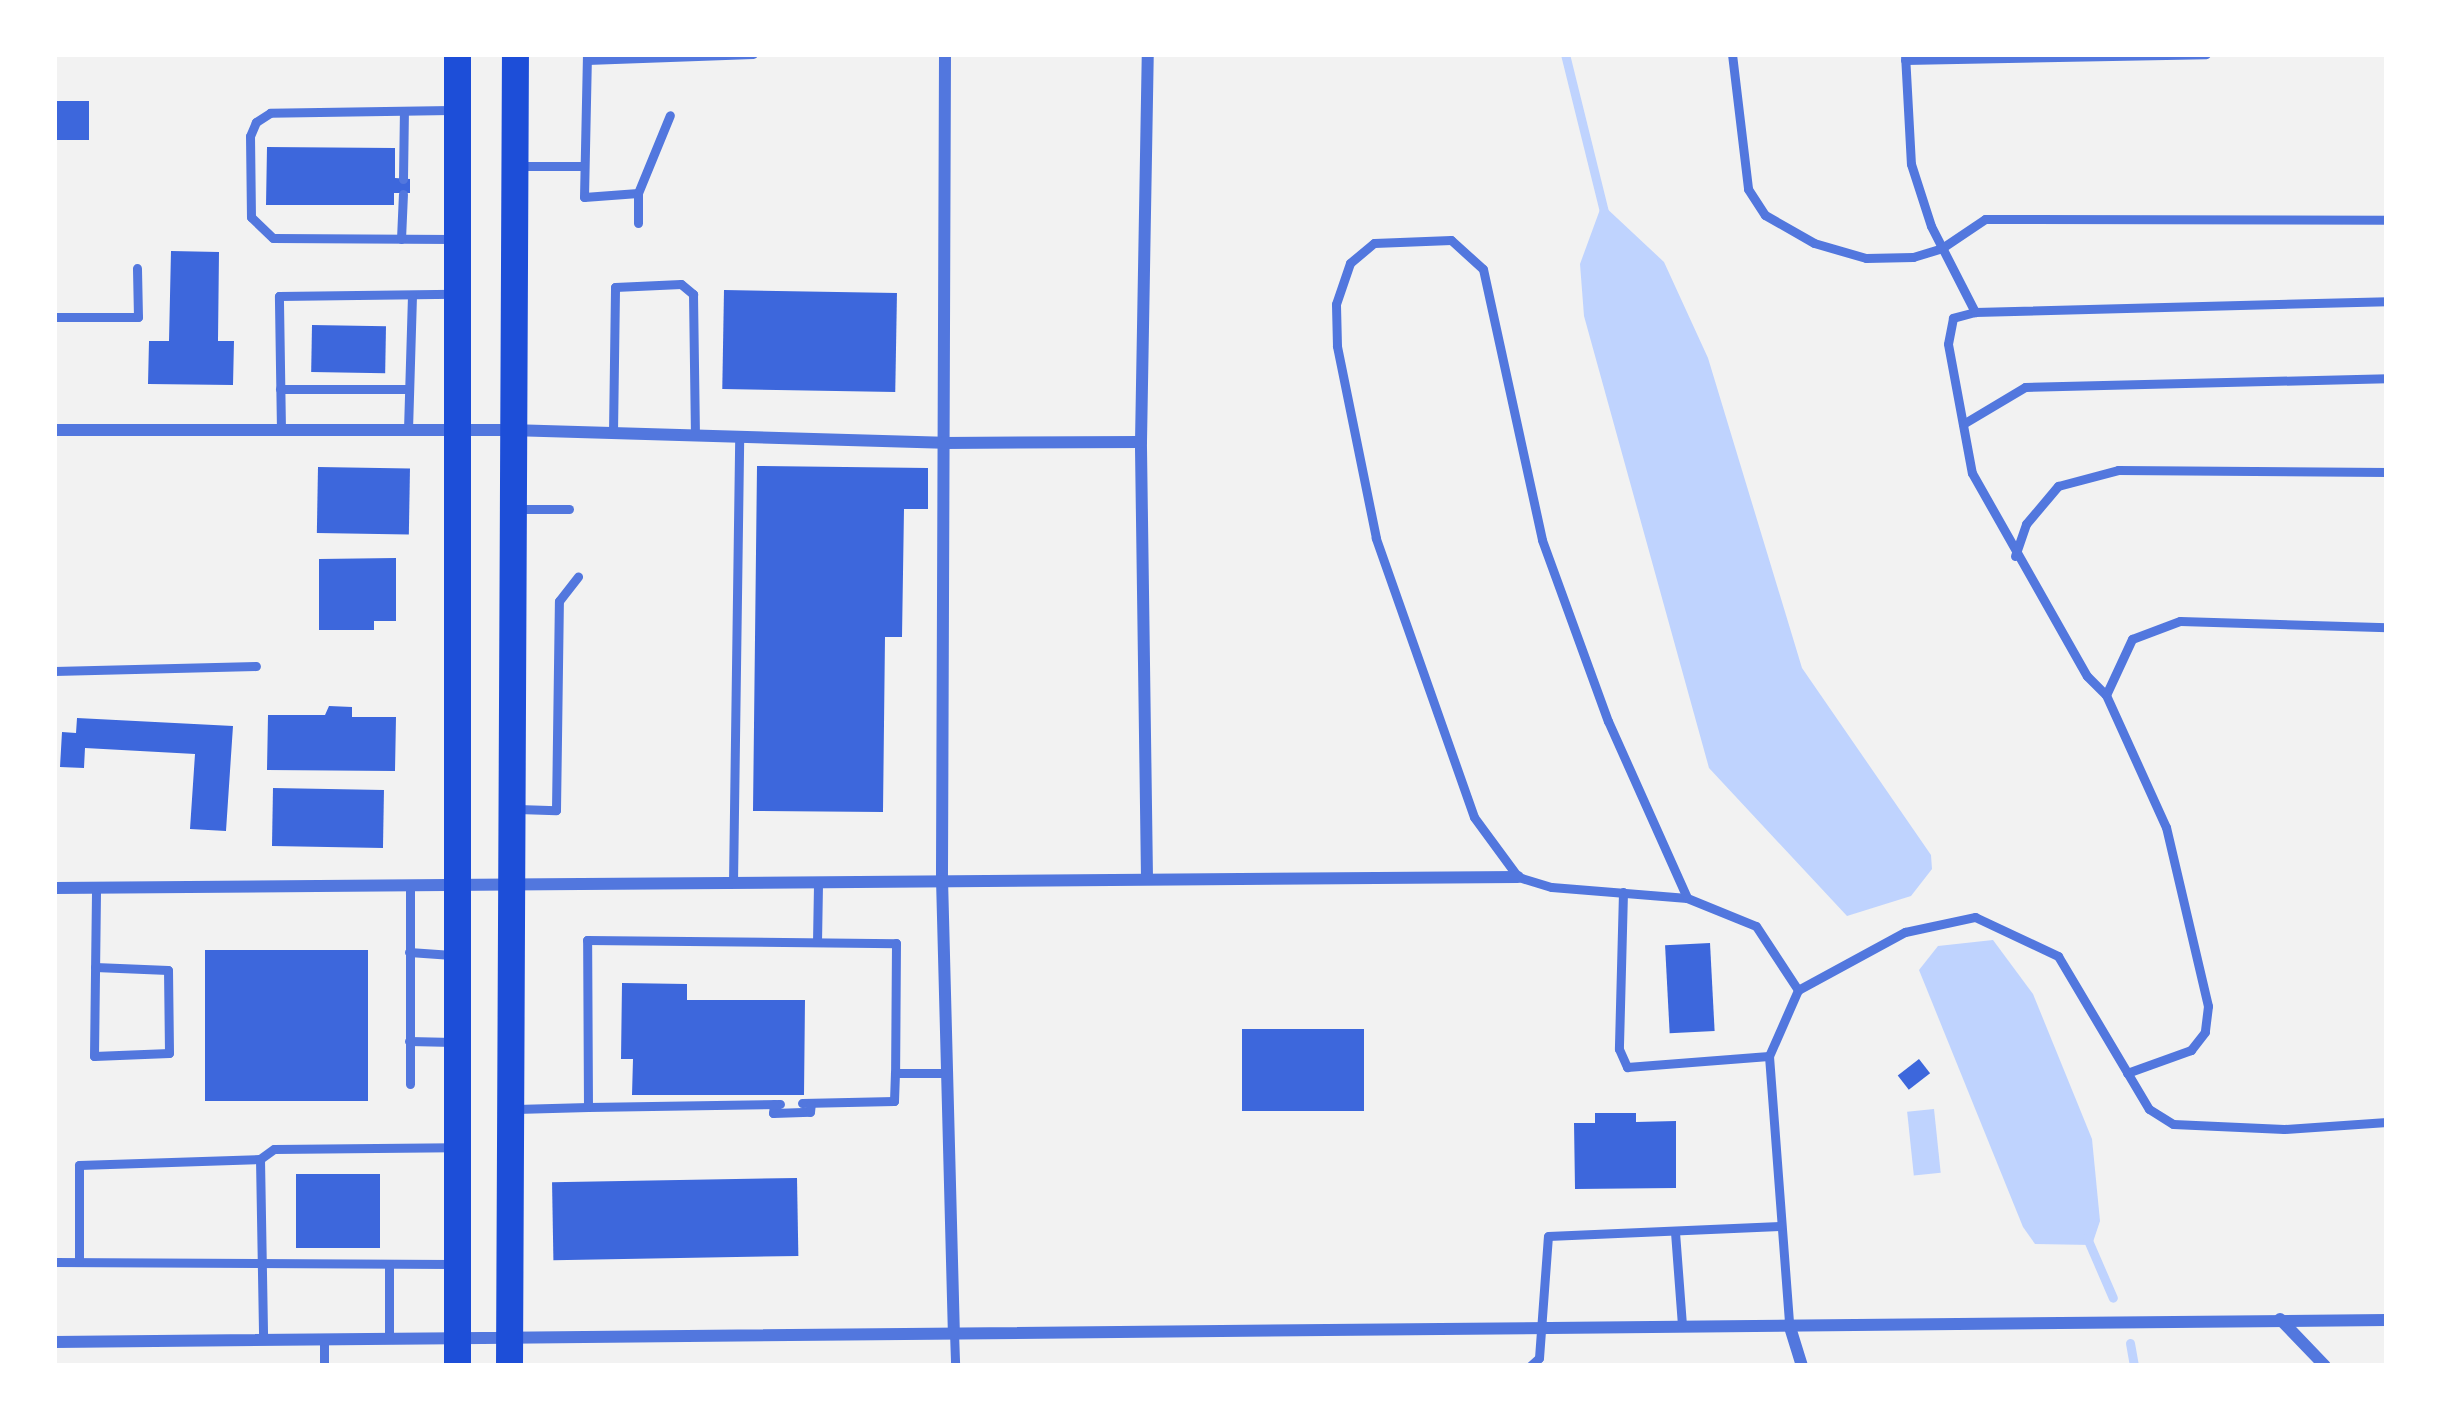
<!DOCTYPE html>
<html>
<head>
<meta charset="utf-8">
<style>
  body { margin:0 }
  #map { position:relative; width:2441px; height:1420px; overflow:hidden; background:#f2f2f2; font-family:"Fira Sans",sans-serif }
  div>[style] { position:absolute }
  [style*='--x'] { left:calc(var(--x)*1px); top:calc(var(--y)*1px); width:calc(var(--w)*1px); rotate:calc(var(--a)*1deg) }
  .water>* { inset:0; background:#bfd3fe; transform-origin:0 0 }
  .stream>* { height:9px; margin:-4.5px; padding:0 4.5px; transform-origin:4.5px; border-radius:4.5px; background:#bfd3fe }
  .building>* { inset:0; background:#3d67dc; transform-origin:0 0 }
  .service>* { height:9px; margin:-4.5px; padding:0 4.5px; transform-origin:4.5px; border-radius:4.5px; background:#5277de }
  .minor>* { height:12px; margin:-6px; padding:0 6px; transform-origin:6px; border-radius:6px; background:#5277de }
  .primary>* { height:27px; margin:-13.5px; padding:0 13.5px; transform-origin:13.5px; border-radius:13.5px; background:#1d4ed8 }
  span { translate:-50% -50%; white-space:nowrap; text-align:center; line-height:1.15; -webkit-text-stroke:9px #fff; paint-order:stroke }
  .frame { position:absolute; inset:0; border:57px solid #fff; pointer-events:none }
</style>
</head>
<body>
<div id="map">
  <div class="water">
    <i style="clip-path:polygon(1602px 204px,1664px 262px,1708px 358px,1802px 668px,1931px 855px,1932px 869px,1911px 896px,1847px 916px,1709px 768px,1584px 316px,1580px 264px)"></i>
    <i style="clip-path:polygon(1993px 940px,2033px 994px,2092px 1139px,2100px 1221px,2092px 1245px,2035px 1244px,2023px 1227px,1919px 970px,1938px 946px)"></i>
    <i style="left:1934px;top:1109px;width:64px;height:27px;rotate:84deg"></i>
  </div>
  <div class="stream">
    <i style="--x:1565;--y:54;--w:163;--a:76.1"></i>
    <i style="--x:2087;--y:1238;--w:65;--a:66.6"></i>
    <i style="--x:2130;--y:1343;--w:23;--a:80"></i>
  </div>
  <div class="building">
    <i style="left:89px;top:101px;width:39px;height:35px;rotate:90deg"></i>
    <i style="clip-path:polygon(267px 147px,395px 148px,395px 178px,410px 179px,410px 193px,394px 193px,394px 205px,266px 205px)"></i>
    <i style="clip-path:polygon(171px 251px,219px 252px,218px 341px,234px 341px,233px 385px,148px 384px,149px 341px,169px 341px)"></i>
    <i style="left:724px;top:290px;width:173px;height:99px;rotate:1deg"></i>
    <i style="left:312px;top:325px;width:74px;height:47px;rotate:1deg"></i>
    <i style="clip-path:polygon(757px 466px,928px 468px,928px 509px,904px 509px,902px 637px,885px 637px,883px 812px,753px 811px)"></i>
    <i style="left:318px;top:467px;width:92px;height:66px;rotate:1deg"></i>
    <i style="clip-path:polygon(396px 558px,396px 621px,374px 621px,374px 630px,319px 630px,319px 559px)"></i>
    <i style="clip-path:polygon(329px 706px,352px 707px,352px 717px,396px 717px,395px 771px,267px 770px,268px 715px,325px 715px)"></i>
    <i style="clip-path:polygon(77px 718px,233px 726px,226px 831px,190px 829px,195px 754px,85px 748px,84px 768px,60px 767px,62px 732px,76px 733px)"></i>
    <i style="left:273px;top:788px;width:111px;height:58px;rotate:1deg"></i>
    <i style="left:1710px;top:943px;width:88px;height:45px;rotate:87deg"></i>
    <i style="left:205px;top:950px;width:163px;height:151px"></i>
    <i style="clip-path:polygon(622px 983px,687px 984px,687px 1000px,805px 1000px,804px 1095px,632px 1095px,633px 1059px,621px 1059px)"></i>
    <i style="left:1364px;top:1029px;width:82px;height:122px;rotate:90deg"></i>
    <i style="left:1919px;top:1059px;width:18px;height:27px;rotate:52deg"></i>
    <i style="clip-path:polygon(1595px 1113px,1636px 1113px,1636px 1122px,1676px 1121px,1676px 1188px,1575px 1189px,1574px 1123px,1595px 1123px)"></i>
    <i style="left:296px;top:1174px;width:84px;height:74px"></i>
    <i style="left:797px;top:1178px;width:78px;height:245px;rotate:89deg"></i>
  </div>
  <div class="service">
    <i style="--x:587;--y:54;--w:143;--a:91.2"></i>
    <i style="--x:584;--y:197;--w:54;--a:-4.2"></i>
    <i style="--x:638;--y:193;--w:84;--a:-67.7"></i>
    <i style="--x:1732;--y:54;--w:136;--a:83.2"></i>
    <i style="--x:1748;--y:189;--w:31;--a:57"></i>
    <i style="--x:1765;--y:215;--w:56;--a:29.7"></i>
    <i style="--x:1814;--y:243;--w:54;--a:16.1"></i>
    <i style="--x:1866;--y:258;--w:47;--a:-1.2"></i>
    <i style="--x:1913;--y:257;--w:30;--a:-17"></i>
    <i style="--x:1942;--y:248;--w:52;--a:-34"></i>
    <i style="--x:1985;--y:219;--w:402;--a:0.1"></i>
    <i style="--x:1905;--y:54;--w:110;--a:86.9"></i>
    <i style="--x:1911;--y:164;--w:65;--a:72.1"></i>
    <i style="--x:1931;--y:226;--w:97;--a:62.9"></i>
    <i style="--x:1975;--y:312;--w:23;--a:165"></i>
    <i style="--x:1953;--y:318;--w:26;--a:101"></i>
    <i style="--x:1948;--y:344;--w:131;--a:79.5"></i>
    <i style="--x:1972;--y:473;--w:233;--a:60.5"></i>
    <i style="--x:2087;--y:676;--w:27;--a:45"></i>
    <i style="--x:2106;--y:695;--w:145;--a:65.6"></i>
    <i style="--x:2166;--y:827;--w:184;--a:76.8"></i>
    <i style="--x:2208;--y:1006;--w:26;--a:97"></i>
    <i style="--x:2205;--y:1032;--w:23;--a:128"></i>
    <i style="--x:2191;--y:1050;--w:68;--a:160.2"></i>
    <i style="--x:587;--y:60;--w:166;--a:-2.1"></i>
    <i style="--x:1905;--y:60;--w:301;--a:-1.1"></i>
    <i style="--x:451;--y:110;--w:181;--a:179.1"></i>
    <i style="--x:270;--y:113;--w:17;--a:147"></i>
    <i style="--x:256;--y:122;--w:15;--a:113"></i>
    <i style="--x:250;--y:136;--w:81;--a:89.3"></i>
    <i style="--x:251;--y:217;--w:30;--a:44"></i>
    <i style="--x:273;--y:238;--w:180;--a:0.3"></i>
    <i style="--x:518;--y:166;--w:66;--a:0"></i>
    <i style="--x:403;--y:179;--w:68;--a:-89.2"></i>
    <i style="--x:638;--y:193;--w:30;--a:90"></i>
    <i style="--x:401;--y:239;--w:45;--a:-87.5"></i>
    <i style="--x:1975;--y:312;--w:412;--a:-1.5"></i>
    <i style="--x:54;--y:317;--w:84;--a:0"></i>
    <i style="--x:138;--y:317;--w:49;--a:-91.2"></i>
    <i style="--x:280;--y:389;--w:129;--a:0"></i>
    <i style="--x:1963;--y:424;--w:72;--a:-30.8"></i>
    <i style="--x:2025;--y:387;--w:362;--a:-1.4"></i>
    <i style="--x:281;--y:430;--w:134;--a:-90.9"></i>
    <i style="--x:279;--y:296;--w:176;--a:-0.7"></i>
    <i style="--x:408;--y:430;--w:135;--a:-88.3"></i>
    <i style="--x:613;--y:433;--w:146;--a:-89.2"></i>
    <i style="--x:615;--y:287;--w:66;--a:-2.6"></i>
    <i style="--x:681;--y:284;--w:16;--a:40"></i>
    <i style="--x:693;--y:294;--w:141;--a:89.2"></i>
    <i style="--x:515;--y:509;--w:54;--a:0"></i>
    <i style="--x:2015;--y:556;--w:34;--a:-71"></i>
    <i style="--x:2026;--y:524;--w:50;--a:-49.9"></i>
    <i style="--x:2058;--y:486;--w:62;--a:-14.9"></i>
    <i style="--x:2118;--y:470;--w:269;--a:0.4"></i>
    <i style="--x:54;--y:671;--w:202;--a:-1.4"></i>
    <i style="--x:2106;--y:695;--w:62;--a:-65.1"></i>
    <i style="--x:2132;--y:639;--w:51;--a:-20.6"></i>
    <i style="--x:2180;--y:621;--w:207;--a:1.7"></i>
    <i style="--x:518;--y:809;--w:38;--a:2"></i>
    <i style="--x:556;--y:810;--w:209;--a:-89.2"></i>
    <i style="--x:559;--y:601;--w:31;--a:-52"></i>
    <i style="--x:733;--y:883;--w:446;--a:-89.2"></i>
    <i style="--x:1623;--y:892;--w:157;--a:91.5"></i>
    <i style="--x:1619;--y:1049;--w:20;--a:66"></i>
    <i style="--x:1627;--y:1067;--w:142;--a:-4.4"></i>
    <i style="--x:1687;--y:898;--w:136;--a:-175.4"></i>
    <i style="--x:1551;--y:887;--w:34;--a:-163"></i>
    <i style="--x:1518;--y:877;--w:74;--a:-126.3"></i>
    <i style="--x:1474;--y:817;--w:296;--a:-109.4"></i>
    <i style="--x:1376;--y:538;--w:196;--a:-101.5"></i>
    <i style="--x:1337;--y:346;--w:42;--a:-91.4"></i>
    <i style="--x:1336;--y:304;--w:43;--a:-71.1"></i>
    <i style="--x:1350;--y:263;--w:31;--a:-40"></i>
    <i style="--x:1374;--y:243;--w:77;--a:-2.2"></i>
    <i style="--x:1451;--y:240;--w:43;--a:42.2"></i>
    <i style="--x:1483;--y:269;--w:277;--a:77.7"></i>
    <i style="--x:1542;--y:540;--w:193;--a:70"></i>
    <i style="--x:1608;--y:721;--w:194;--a:65.9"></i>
    <i style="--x:1687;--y:898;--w:74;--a:22.1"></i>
    <i style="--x:1756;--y:926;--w:77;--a:56.7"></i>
    <i style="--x:1798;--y:990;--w:72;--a:113.7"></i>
    <i style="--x:1769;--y:1056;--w:269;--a:85.7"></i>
    <i style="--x:817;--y:942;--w:60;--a:-89"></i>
    <i style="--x:409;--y:952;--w:43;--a:4"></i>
    <i style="--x:95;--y:967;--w:73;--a:2.4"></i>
    <i style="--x:168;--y:970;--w:83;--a:89.3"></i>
    <i style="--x:169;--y:1053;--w:75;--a:177.7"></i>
    <i style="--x:94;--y:1056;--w:168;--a:-89.3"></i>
    <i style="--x:1798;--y:990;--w:122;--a:-28.5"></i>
    <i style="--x:1905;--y:932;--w:72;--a:-12.1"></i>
    <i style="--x:1975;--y:917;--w:92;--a:25.2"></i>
    <i style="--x:2058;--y:956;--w:178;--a:59.3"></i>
    <i style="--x:2149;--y:1109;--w:28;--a:32"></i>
    <i style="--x:2173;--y:1124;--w:111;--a:2.6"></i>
    <i style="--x:2284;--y:1129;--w:103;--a:-3.9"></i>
    <i style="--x:409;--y:1041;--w:44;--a:1.3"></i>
    <i style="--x:410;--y:1084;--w:197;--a:-90"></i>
    <i style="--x:802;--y:1103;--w:92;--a:-1.2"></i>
    <i style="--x:894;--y:1101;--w:28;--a:-88"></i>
    <i style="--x:774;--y:1104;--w:9;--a:96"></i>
    <i style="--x:773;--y:1113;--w:37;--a:-2"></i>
    <i style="--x:810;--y:1112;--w:9;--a:-84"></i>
    <i style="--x:588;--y:1107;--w:192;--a:-0.9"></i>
    <i style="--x:516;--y:1109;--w:72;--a:-1.6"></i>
    <i style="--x:588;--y:1107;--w:167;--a:-90.3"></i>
    <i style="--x:587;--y:940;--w:309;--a:0.6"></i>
    <i style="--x:896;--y:943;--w:130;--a:90.4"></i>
    <i style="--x:895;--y:1073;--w:53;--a:0"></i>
    <i style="--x:260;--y:1159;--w:180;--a:89"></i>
    <i style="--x:1675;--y:1232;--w:93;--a:85.7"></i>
    <i style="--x:54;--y:1262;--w:398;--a:0.3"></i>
    <i style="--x:79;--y:1262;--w:97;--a:-90"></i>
    <i style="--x:79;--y:1165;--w:181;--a:-1.9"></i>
    <i style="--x:260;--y:1159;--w:17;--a:-36"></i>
    <i style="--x:274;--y:1149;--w:179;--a:-0.6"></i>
    <i style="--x:389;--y:1265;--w:73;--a:90"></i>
    <i style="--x:954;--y:1332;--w:34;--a:88"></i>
    <i style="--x:324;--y:1339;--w:27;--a:90"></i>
    <i style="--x:1530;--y:1366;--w:12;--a:-42"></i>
    <i style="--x:1539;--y:1358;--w:122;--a:-85.8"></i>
    <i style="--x:1548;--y:1236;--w:233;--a:-2.5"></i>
  </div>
  <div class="minor">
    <i style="--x:945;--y:54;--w:825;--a:90.21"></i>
    <i style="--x:942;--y:879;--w:453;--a:88.5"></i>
    <i style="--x:54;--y:430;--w:456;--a:0"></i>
    <i style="--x:510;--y:430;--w:433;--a:1.7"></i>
    <i style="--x:943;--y:443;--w:198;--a:-0.3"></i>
    <i style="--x:1147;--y:878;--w:436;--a:-90.8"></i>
    <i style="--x:1141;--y:442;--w:388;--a:-89"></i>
    <i style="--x:54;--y:888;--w:1464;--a:-0.43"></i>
    <i style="--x:2280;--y:1319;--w:65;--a:46.2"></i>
    <i style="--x:1789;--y:1324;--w:44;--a:72.8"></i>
    <i style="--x:54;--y:1342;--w:2333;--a:-0.54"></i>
  </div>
  <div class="primary">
    <i style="--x:457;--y:54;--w:1312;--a:90"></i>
    <i style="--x:509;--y:1366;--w:1312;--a:-89.74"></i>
  </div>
  <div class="frame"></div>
</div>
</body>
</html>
